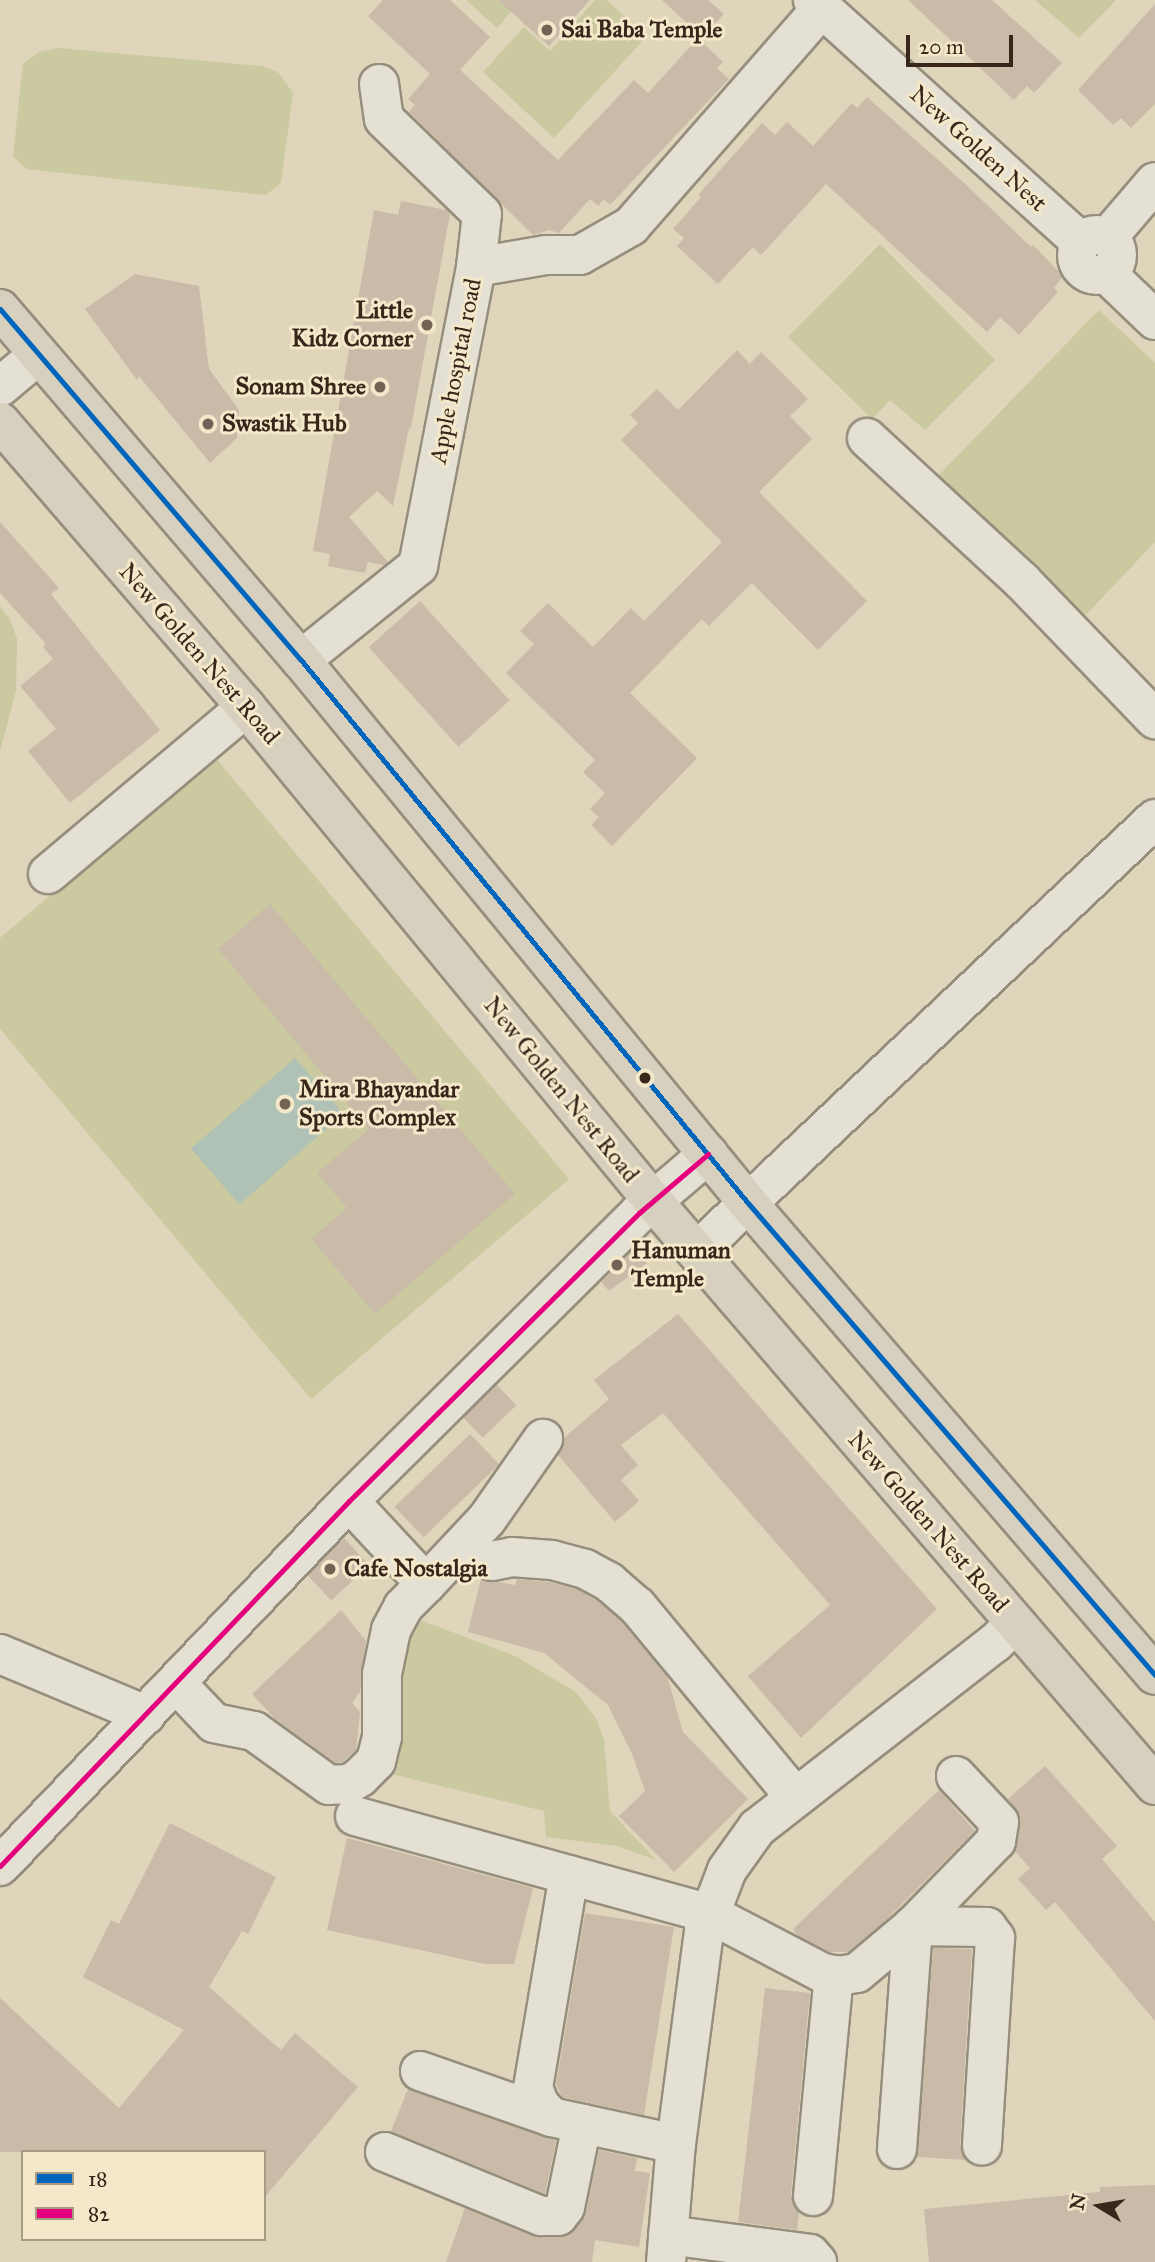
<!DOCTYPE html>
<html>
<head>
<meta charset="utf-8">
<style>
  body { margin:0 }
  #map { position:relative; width:1155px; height:2262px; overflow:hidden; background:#ded5bb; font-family:"IM FELL Great Primer",serif }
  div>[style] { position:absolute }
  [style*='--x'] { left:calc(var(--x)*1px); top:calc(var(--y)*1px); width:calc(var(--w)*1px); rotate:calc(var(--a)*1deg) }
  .green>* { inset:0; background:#cac99f }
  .water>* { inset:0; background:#b0c1b5; transform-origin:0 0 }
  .building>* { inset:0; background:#cabba9; transform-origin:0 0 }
  .roads { filter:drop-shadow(2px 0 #958e7d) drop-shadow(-2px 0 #958e7d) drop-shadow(0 2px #958e7d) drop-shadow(0 -2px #958e7d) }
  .minor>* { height:38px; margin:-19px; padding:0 19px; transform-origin:19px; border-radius:19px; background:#e4e0d3 }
  .minor>.ring { margin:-19px; padding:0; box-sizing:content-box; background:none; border:38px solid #e4e0d3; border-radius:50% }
  .major>* { height:38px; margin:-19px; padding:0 19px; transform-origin:19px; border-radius:19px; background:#d8d0be }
  .bus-1>* { height:5px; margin:-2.5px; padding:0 2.5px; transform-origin:2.5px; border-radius:2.5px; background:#0065bd }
  .bus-2>* { height:5px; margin:-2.5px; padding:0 2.5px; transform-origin:2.5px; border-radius:2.5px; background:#e5007d }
  .dots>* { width:19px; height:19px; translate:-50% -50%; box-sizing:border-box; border:4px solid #f3e8c9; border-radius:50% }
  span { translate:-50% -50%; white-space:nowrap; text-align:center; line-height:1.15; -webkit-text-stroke:6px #f3e8c9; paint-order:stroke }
  .poi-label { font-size:24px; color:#38261b; font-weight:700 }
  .left { translate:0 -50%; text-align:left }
  .right { translate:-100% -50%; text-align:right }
  .street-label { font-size:24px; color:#38261b }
  .legend { position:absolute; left:21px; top:2150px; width:245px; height:91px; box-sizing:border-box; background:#f3e8c9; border:2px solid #a89a83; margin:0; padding:9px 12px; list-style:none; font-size:21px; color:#38261b }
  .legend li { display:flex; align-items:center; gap:14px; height:35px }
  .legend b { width:35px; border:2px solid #a89a83 }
  .north { position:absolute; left:1064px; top:2171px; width:70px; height:70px; -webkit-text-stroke:5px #f3e8c9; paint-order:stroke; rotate:281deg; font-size:19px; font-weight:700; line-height:28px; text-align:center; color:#38261b }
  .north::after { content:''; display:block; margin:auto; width:24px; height:32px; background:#38261b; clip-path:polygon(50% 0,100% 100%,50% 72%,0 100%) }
  .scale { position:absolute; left:906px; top:35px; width:107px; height:32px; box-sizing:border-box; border:4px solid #38261b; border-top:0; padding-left:9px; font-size:21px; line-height:24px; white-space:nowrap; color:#38261b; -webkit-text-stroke:5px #f3e8c9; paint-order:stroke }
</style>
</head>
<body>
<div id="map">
  <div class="green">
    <i style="clip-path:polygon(466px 0,521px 0,497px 28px)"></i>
    <i style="clip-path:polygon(595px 0,607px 0,646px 37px,554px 138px,483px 72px,524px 27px,550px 51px)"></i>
    <i style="clip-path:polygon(1035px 0,1116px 0,1079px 38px)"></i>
    <i style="clip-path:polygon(58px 48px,262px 66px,279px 73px,293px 93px,281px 183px,266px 195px,26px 169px,13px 156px,23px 64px,39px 52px)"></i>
    <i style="clip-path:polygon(880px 244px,995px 360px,925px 430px,890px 400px,872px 419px,788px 337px)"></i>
    <i style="clip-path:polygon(1099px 310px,1155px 363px,1155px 542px,1081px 620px,937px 477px)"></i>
    <i style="clip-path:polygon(0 607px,10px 619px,17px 639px,16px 691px,0 751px)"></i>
    <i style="clip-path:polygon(214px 756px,569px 1179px,311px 1399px,0 1029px,0 938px)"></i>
    <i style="clip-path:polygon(410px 1613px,423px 1621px,515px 1656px,576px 1692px,596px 1718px,604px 1739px,610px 1811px,656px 1860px,617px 1846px,546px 1837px,544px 1811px,350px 1764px)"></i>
  </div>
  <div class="water">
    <i style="left:295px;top:1058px;width:74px;height:138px;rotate:49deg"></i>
  </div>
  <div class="building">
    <i style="clip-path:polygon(383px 0,450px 0,490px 37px,460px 70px,558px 160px,634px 80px,648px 93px,698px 38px,723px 62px,717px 68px,729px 79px,610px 205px,604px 199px,598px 206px,590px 199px,559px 233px,549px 230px,533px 235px,409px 112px,415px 105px,408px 99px,430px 74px,368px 16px)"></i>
    <i style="clip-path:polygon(498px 0,590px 0,549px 46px)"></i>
    <i style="clip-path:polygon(662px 0,708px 0,724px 14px,702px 37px)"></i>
    <i style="clip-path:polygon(908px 0,992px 0,1062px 63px,1034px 93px,1027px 86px,1014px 100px)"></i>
    <i style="clip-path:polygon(1155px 4px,1155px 104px,1131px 128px,1121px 118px,1113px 125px,1078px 90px)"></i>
    <i style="clip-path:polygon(867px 97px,962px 181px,1031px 247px,1033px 245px,1063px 276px,1054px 288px,1058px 292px,1019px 335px,1000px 317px,987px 332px,826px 184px,761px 255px,753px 247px,718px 284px,677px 246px,684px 238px,673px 229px,701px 197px,698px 195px,762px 123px,775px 135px,787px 122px,813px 146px,852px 103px,857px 108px)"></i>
    <i style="clip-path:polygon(401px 201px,446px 210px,450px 214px,411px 428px,409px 428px,393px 506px,377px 491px,349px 517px,388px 562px,384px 565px,368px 562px,365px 573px,328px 566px,330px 554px,313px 551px,374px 210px,398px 215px)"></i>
    <i style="clip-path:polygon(135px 274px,199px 286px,209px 369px,239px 410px,237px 438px,210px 463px,139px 376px,137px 380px,85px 309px)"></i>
    <i style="clip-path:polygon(737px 350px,750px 364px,761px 352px,808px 399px,790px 416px,812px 439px,759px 492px,867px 601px,818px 650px,752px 583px,709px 626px,702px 619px,630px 693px,697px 758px,612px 846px,591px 825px,599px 817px,590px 809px,605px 793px,583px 772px,595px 760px,506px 673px,534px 644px,520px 631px,548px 603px,593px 647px,631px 608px,644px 621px,722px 542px,621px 440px,638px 423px,630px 415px,657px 389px,678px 410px)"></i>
    <i style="clip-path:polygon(0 522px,59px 588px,51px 594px,160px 730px,70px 803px,28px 751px,56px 729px,20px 686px,53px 659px,43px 647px,46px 644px,0 593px)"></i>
    <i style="left:420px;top:601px;width:134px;height:69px;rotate:48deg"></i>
    <i style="clip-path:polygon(270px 904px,515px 1194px,375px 1314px,311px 1239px,347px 1208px,317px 1173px,369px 1129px,218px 949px)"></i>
    <i style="clip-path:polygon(634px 1249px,647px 1263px,609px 1291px,601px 1282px)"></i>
    <i style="clip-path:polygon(678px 1314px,937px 1609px,801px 1738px,748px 1676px,830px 1605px,663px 1413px,621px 1445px,638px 1465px,621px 1480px,639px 1501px,615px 1522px,558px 1455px,564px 1438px,609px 1399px,594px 1380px)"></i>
    <i style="left:497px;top:1385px;width:28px;height:47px;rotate:46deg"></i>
    <i style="left:470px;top:1434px;width:42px;height:105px;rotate:46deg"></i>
    <i style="left:344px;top:1538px;width:37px;height:52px;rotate:47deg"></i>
    <i style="clip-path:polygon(481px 1579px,515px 1585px,517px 1579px,548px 1582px,577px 1589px,597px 1600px,621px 1621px,667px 1676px,683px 1732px,748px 1799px,674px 1872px,619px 1816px,645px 1791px,632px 1754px,608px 1705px,544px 1653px,468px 1632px)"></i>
    <i style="clip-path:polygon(341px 1610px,366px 1641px,360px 1692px,352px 1703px,360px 1712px,356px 1750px,342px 1762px,336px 1763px,275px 1719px,252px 1694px)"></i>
    <i style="clip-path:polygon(1045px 1766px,1117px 1846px,1102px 1859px,1155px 1922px,1155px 2021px,1055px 1902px,1046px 1910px,1018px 1879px,1030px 1868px,1015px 1851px,1020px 1816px,1008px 1799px)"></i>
    <i style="clip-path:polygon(939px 1790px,975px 1831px,882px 1924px,848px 1952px,830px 1952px,798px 1936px,793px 1929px)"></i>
    <i style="clip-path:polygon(170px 1823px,276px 1877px,248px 1934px,242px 1931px,209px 1987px,281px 2050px,295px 2033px,358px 2087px,264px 2198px,264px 2152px,0 2152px,0 1998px,119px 2108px,184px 2030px,83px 1977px,111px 1920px,119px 1924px)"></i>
    <i style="clip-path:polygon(347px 1838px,533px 1888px,514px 1964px,485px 1964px,327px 1930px)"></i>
    <i style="clip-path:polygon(585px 1913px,674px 1927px,644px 2115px,562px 2097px,556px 2085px)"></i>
    <i style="clip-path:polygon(933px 1948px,972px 1949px,960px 2145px,966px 2160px,917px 2157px)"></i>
    <i style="clip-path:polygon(765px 1988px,810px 1993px,791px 2194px,793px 2204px,799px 2213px,797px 2230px,738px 2222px)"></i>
    <i style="clip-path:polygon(408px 2089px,556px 2141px,545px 2194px,391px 2131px)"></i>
    <i style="clip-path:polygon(599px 2150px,637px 2158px,635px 2171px,650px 2173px,639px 2247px,595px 2240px,592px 2262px,446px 2262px,465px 2208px,533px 2236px,568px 2235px,586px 2212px)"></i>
    <i style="clip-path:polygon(1155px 2185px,1155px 2262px,929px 2262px,924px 2209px,1100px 2192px,1100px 2187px)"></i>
  </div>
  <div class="roads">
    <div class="minor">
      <i style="--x:813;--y:0;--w:361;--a:42.1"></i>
      <i style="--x:379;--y:84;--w:35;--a:82"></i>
      <i style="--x:384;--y:119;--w:136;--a:44.1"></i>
      <i style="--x:482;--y:214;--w:53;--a:96.5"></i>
      <i class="ring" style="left:1077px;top:235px;width:2px;height:2px"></i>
      <i style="--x:1108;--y:237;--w:72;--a:-49.5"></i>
      <i style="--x:1106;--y:273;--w:68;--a:43.8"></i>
      <i style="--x:0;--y:387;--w:50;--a:-40.1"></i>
      <i style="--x:867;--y:438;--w:211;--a:42.7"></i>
      <i style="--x:1022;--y:581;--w:192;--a:46.1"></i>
      <i style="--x:301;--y:660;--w:150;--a:-38.8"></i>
      <i style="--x:418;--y:566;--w:305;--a:-79"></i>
      <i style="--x:476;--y:267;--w:71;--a:-9.7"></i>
      <i style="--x:546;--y:255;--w:34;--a:0"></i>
      <i style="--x:580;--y:255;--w:59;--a:-29.6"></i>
      <i style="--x:631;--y:226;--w:290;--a:-48.8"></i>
      <i style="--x:48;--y:874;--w:259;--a:-40.1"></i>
      <i style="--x:696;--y:1252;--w:631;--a:-43.33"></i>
      <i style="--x:492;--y:1561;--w:20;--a:-11"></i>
      <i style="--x:512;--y:1557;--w:40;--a:4.3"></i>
      <i style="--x:552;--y:1560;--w:34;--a:15"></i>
      <i style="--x:585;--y:1569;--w:27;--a:28"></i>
      <i style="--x:609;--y:1582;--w:37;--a:41"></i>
      <i style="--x:637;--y:1606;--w:248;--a:50.4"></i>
      <i style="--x:426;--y:1584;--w:89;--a:-46.8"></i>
      <i style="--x:487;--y:1519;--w:98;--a:-55"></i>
      <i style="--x:0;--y:1654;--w:158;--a:22.7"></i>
      <i style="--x:176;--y:1683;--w:55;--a:46.5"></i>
      <i style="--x:214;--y:1723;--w:41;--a:11.3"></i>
      <i style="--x:254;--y:1731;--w:92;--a:35.8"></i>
      <i style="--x:329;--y:1785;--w:20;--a:-3"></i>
      <i style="--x:349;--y:1784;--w:13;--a:-32"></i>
      <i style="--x:360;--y:1777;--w:23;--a:-45"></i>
      <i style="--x:376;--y:1761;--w:25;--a:-76"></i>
      <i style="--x:382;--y:1737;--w:63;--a:-90"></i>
      <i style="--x:382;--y:1674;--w:45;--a:-78.4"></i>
      <i style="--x:391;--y:1630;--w:26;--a:-62"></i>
      <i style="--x:403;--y:1607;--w:33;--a:-45"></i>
      <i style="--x:426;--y:1584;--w:113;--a:-132.9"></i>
      <i style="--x:355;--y:1816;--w:368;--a:15.4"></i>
      <i style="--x:710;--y:1914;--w:127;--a:27.6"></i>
      <i style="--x:823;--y:1973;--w:15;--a:11"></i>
      <i style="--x:838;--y:1976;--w:19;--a:-9"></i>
      <i style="--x:857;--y:1973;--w:73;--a:-40"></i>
      <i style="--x:913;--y:1926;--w:119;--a:-45.7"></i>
      <i style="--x:996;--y:1841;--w:19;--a:-81"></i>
      <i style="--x:999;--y:1822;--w:63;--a:-133.1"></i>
      <i style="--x:0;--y:1866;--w:505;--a:-46.28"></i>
      <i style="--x:349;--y:1501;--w:409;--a:-44.8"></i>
      <i style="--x:639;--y:1213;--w:91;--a:-40.5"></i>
      <i style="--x:569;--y:1875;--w:216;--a:99.6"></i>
      <i style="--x:533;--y:2088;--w:18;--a:68"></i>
      <i style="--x:540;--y:2105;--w:16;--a:47"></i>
      <i style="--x:551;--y:2117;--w:128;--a:12.2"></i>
      <i style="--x:420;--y:2071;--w:139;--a:19.3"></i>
      <i style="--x:897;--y:2149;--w:224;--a:-85.9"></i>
      <i style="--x:913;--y:1926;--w:74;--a:0.8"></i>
      <i style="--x:987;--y:1927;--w:14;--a:54"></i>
      <i style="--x:995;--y:1938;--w:208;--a:93.6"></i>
      <i style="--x:385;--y:2152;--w:169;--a:22.3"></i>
      <i style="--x:541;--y:2216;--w:17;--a:0"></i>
      <i style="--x:558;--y:2216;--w:11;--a:-52"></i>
      <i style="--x:565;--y:2207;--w:85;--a:-78.4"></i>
      <i style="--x:813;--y:2196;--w:222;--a:-84.6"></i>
      <i style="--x:668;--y:2235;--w:143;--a:7.6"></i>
      <i style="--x:810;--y:2254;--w:11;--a:49"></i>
      <i style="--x:666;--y:2262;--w:118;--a:-85.2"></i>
      <i style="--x:676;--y:2144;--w:216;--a:-82.5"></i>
      <i style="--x:704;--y:1930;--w:64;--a:-69"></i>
      <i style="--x:727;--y:1870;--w:52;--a:-54.5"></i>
      <i style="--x:757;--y:1828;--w:301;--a:-37.9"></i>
      <i style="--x:995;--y:1643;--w:28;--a:-45"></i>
    </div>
    <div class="major">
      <i style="--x:0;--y:309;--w:462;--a:49.4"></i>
      <i style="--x:301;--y:660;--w:703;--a:50.54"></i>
      <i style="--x:748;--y:1203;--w:623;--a:49.23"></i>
      <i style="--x:0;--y:422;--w:376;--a:49.2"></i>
      <i style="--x:246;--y:707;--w:640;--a:50.52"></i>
      <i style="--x:653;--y:1201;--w:770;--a:49.32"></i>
    </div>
  </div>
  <div class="bus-1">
    <i style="--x:0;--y:309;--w:462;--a:49.4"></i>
    <i style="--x:301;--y:660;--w:703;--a:50.54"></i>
    <i style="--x:748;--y:1203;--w:623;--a:49.23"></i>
  </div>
  <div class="bus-2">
    <i style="--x:0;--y:1866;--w:505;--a:-46.28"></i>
    <i style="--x:349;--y:1501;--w:409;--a:-44.8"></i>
    <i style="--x:639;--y:1213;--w:91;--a:-40.5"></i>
  </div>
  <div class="dots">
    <i style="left:547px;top:30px;background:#726353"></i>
    <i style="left:427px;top:325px;background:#726353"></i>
    <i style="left:380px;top:387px;background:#726353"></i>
    <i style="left:208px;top:424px;background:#726353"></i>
    <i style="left:645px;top:1078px;background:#38261b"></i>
    <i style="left:285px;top:1104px;background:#726353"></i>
    <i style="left:617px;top:1265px;background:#726353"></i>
    <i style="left:330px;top:1569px;background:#726353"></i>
  </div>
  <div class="poi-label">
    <span class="left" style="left:561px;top:30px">Sai Baba Temple</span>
    <span class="right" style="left:413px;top:325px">Little<br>Kidz Corner</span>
    <span class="right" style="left:366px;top:387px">Sonam Shree</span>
    <span class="left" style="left:222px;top:424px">Swastik Hub</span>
    <span class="left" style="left:299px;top:1104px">Mira Bhayandar<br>Sports Complex</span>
    <span class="left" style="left:631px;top:1265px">Hanuman<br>Temple</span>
    <span class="left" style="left:344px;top:1569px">Cafe Nostalgia</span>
  </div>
  <div class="street-label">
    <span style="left:978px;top:149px;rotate:42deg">New Golden Nest</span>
    <span style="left:456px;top:371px;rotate:-79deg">Apple hospital road</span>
    <span style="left:199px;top:654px;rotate:49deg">New Golden Nest Road</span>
    <span style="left:561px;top:1090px;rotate:51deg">New Golden Nest Road</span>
    <span style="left:928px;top:1522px;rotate:49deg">New Golden Nest Road</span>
  </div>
  <ul class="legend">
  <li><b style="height:9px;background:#0065bd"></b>18</li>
  <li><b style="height:9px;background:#e5007d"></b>82</li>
  </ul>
  <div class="north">N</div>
  <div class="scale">20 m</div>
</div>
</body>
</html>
